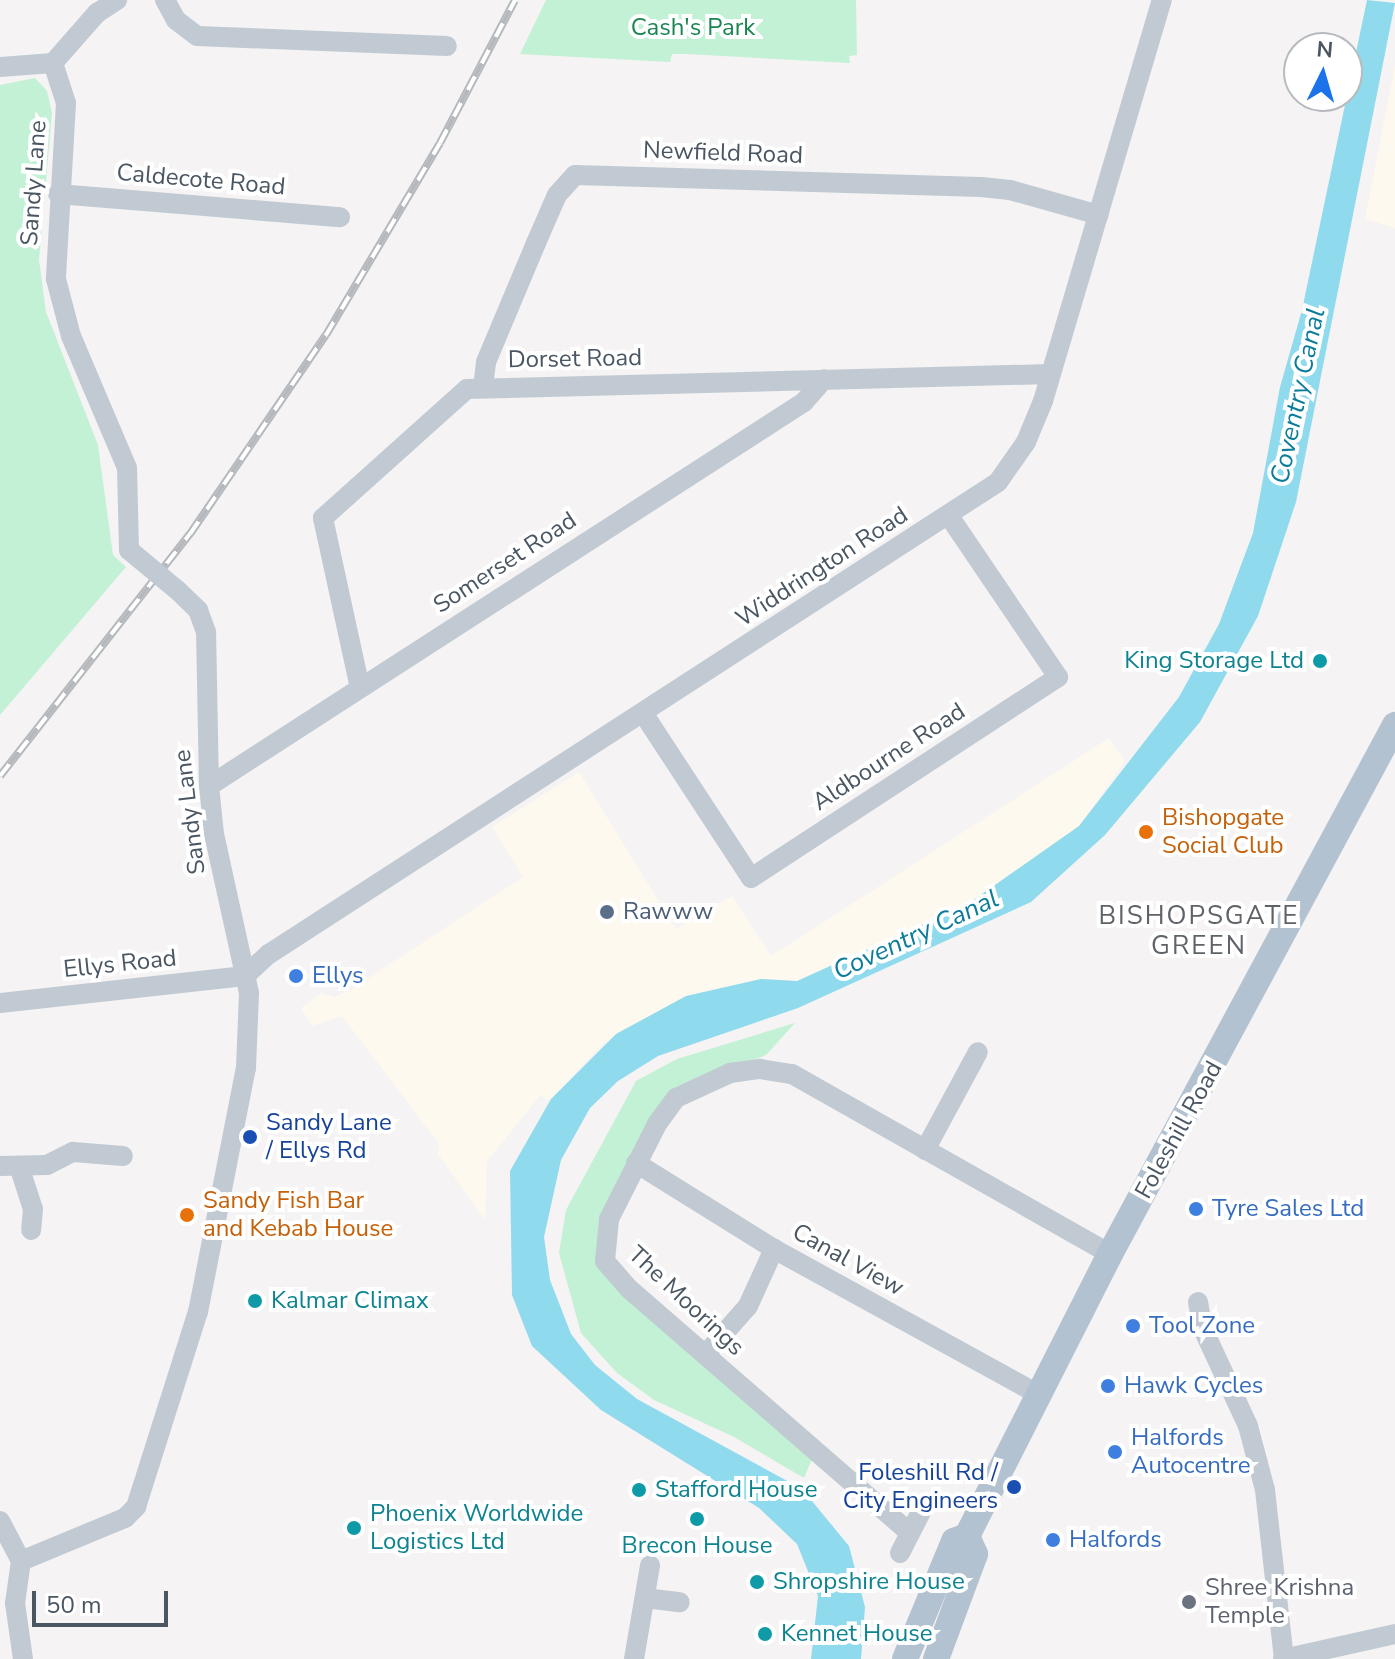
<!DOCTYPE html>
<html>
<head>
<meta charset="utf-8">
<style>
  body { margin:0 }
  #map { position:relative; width:1395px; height:1659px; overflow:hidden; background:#f5f3f3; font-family:"Nunito Sans",sans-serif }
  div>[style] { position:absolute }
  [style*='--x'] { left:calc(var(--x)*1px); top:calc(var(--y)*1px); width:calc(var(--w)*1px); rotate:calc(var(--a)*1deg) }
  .commercial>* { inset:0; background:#fdf9ef }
  .green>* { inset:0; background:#c3f1d5 }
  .water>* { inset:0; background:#90daee }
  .minor>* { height:20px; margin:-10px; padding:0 10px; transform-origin:10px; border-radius:10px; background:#c1cad2 }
  .major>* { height:26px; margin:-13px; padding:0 13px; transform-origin:13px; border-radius:13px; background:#b3c2d1 }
  .rail>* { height:8px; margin-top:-4px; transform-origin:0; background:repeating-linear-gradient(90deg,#fff 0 15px,#b5b8bd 0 30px); box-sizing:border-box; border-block:2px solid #b5b8bd }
  .minor-bridge>* { height:20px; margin:-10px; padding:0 10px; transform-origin:10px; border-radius:10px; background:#c1cad2 }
  .dots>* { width:22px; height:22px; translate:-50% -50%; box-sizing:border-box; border:4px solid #fff; border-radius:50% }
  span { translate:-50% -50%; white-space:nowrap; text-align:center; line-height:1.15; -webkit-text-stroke:8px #fff; paint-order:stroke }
  .park-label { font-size:24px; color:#17864f }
  .street-label { font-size:24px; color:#4a5661 }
  .culture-label { font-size:24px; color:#0d838f }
  .right { translate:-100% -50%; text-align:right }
  .left { translate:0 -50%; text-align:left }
  .food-label { font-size:24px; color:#c56008 }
  .service-label { font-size:24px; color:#4e5e75 }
  .shop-label { font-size:24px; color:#366cbe }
  .transit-label { font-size:24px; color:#164399 }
  .worship-label { font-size:24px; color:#5b616d }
  .water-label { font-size:26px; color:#0c7c9b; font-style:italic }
  .neighbourhood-label { font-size:26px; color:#5f6368; letter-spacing:2px }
  .north { position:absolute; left:1283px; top:32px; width:80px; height:80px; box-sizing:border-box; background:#fff; border:2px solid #b7bbc0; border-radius:50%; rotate:5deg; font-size:22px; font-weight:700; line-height:32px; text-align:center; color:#4a5661 }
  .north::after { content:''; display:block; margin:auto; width:28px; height:36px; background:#1a73e8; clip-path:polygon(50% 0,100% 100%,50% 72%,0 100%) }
  .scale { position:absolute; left:32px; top:1591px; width:136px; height:36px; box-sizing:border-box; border:4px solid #4a5661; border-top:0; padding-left:10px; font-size:24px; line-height:28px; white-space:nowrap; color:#4a5661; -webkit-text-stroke:6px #fff; paint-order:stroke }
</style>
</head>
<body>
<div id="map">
  <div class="commercial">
    <i style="clip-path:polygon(1395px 65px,1395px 228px,1365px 219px)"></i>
    <i style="clip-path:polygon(1109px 738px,1125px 761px,1079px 826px,968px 904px,796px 981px,761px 979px,686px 996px,604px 1043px,550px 1100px,540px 1096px,487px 1161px,485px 1220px,438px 1154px,439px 1144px,342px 1016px,312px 1026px,301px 1008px,321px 993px,335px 997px,350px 990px,523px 877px,492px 827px,579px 772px,676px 929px,732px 896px,771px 956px)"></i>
  </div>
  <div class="green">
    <i style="clip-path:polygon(546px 0,856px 0,857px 55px,849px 56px,850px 63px,686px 54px,672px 54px,670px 62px,520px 54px)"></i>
    <i style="clip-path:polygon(35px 78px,47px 91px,52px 113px,39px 260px,46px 312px,98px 445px,113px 555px,126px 567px,0 715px,0 85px)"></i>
    <i style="clip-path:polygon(795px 1023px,766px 1055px,676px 1091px,598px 1225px,599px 1261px,812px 1459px,804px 1478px,734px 1437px,654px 1400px,617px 1373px,581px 1333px,559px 1253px,566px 1210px,636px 1081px,677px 1059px)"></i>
  </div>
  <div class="water">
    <i style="clip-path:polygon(1367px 0,1395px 3px,1296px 502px,1258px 616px,1200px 722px,1105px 835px,1031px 902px,798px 1008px,658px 1056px,618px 1081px,590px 1108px,561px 1160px,544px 1237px,550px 1280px,571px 1334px,595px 1365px,637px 1399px,802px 1489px,849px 1546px,865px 1607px,861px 1659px,811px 1659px,818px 1596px,797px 1544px,759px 1508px,601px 1410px,532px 1346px,512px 1295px,510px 1171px,551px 1099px,616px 1034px,686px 996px,761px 979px,797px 981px,968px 904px,1079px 826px,1179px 697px,1219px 624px,1253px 533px,1280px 387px,1302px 310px)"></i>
  </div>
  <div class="minor">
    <i style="--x:165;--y:0;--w:23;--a:61"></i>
    <i style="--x:176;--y:20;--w:26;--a:37"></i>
    <i style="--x:197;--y:36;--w:250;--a:2.3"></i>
    <i style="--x:53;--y:63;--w:42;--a:72"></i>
    <i style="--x:66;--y:103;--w:176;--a:93.3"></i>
    <i style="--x:56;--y:279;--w:59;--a:75.3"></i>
    <i style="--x:71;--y:336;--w:143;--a:67"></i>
    <i style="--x:127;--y:468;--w:82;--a:88.6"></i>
    <i style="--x:53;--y:63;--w:67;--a:-48.7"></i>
    <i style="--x:97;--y:13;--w:24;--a:-33"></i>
    <i style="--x:0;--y:67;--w:53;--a:-4.3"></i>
    <i style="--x:58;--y:194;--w:283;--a:4.7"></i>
    <i style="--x:483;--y:387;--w:25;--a:-83"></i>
    <i style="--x:486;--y:362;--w:129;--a:-67.2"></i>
    <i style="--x:536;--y:243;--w:52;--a:-66.4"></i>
    <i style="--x:557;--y:195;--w:27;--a:-48"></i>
    <i style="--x:575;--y:175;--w:406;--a:1.7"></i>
    <i style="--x:981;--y:187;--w:29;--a:6"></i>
    <i style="--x:1010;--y:190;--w:92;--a:15.7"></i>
    <i style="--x:360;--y:688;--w:174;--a:-102.3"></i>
    <i style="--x:323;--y:518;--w:193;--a:-41.9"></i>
    <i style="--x:467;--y:389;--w:584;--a:-1.47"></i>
    <i style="--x:643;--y:713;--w:197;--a:56.8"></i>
    <i style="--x:751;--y:878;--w:367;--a:-33.2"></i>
    <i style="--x:1058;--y:677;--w:194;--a:-124.1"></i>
    <i style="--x:209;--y:786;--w:708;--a:-32.84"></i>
    <i style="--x:804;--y:402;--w:30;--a:-49"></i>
    <i style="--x:0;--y:1003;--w:246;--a:-6.3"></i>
    <i style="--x:245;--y:976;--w:33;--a:-43"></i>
    <i style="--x:269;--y:954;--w:868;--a:-32.92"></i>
    <i style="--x:998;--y:482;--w:49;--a:-55"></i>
    <i style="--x:1026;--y:442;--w:44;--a:-67.5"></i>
    <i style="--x:1043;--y:401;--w:418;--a:-73.5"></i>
    <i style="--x:925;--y:1150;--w:111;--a:-61.6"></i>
    <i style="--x:636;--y:1163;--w:163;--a:31.9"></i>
    <i style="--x:774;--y:1249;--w:301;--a:28.8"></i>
    <i style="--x:0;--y:1166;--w:47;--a:-1.2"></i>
    <i style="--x:47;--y:1165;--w:29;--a:-27"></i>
    <i style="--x:73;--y:1152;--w:50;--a:4.6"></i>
    <i style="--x:19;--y:1166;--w:45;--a:72"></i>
    <i style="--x:33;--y:1209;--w:21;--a:95"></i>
    <i style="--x:1198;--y:1302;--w:27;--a:80"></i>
    <i style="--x:1203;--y:1329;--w:107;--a:65.1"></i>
    <i style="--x:1248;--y:1426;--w:66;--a:75.1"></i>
    <i style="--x:1265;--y:1490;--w:170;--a:83.6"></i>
    <i style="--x:705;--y:1355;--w:65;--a:-48.7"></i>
    <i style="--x:748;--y:1306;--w:63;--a:-65.5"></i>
    <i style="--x:0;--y:1521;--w:45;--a:62.3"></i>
    <i style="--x:910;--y:1533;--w:371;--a:-139"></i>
    <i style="--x:630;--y:1290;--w:38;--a:-131"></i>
    <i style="--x:605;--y:1261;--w:42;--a:-84.6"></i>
    <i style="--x:609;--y:1219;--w:106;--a:-63.2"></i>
    <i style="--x:657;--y:1124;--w:32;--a:-54"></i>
    <i style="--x:676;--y:1098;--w:60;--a:-24.8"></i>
    <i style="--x:730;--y:1073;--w:30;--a:-8"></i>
    <i style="--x:760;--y:1069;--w:32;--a:9"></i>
    <i style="--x:792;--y:1074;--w:365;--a:29.5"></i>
    <i style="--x:900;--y:1553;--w:48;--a:-62.9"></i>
    <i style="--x:21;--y:1561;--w:113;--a:-22.5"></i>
    <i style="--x:125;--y:1518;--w:16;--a:-45"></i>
    <i style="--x:136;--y:1507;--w:205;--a:-72.4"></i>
    <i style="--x:198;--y:1312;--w:249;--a:-78.9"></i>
    <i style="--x:246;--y:1068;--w:75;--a:-87.7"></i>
    <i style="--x:249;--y:993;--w:163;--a:-102.4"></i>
    <i style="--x:214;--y:834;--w:48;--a:-95.9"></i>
    <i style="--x:209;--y:786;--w:154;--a:-91.1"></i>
    <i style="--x:206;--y:632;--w:23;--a:-110"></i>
    <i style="--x:198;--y:610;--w:29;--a:-136"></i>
    <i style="--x:21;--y:1561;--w:42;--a:98.1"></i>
    <i style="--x:15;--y:1603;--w:57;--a:81.9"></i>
    <i style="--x:645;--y:1598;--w:35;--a:7"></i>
    <i style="--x:634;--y:1659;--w:95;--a:-80.3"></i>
    <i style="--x:1283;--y:1659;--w:115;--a:-12.6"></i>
  </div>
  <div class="major">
    <i style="--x:905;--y:1659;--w:128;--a:-67.4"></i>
    <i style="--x:954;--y:1541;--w:14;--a:-21"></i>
    <i style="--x:967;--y:1536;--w:316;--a:-63.1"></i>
    <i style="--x:1110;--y:1254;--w:601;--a:-61.69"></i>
    <i style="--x:936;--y:1659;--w:112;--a:-69.6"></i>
    <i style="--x:975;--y:1554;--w:20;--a:-114"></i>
  </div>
  <div class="rail">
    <i style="--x:0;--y:776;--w:308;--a:-51.9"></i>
    <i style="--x:190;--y:534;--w:241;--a:-55.7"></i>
    <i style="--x:326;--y:335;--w:223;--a:-59.3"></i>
    <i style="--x:440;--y:143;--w:161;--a:-62.3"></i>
  </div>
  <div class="minor-bridge">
    <i style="--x:129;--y:550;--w:62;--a:39.8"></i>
  </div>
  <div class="dots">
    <i style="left:1320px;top:661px;background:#0f9aa8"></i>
    <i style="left:1146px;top:832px;background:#e8710a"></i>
    <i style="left:607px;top:912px;background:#5c6f8a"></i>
    <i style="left:296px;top:976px;background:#3f7fe0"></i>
    <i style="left:250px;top:1137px;background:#1a4fb4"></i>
    <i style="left:1196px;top:1209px;background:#3f7fe0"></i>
    <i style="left:187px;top:1215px;background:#e8710a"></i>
    <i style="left:255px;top:1301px;background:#0f9aa8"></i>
    <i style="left:1133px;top:1326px;background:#3f7fe0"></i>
    <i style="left:1108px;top:1386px;background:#3f7fe0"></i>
    <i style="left:1115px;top:1452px;background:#3f7fe0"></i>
    <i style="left:1014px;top:1487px;background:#1a4fb4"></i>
    <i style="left:639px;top:1490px;background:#0f9aa8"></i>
    <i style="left:697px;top:1519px;background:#0f9aa8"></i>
    <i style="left:354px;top:1528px;background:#0f9aa8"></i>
    <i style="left:1053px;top:1540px;background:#3f7fe0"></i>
    <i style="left:757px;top:1582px;background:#0f9aa8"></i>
    <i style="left:1189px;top:1602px;background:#6b7280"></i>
    <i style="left:765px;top:1634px;background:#0f9aa8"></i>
  </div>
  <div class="park-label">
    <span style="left:693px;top:28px">Cash's Park</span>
  </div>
  <div class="street-label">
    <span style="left:723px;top:153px;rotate:2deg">Newfield Road</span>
    <span style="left:201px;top:180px;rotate:5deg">Caldecote Road</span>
    <span style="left:34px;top:183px;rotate:-86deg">Sandy Lane</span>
    <span style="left:575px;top:359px;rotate:-1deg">Dorset Road</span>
    <span style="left:505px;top:563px;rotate:-33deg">Somerset Road</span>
    <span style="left:822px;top:567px;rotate:-33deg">Widdrington Road</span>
    <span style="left:889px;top:757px;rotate:-33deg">Aldbourne Road</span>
    <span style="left:190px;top:812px;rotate:-97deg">Sandy Lane</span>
    <span style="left:120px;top:964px;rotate:-6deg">Ellys Road</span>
    <span style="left:1179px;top:1130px;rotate:-61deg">Foleshill Road</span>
    <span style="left:848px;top:1260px;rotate:29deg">Canal View</span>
    <span style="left:686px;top:1301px;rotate:43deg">The Moorings</span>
  </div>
  <div class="culture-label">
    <span class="right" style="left:1304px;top:661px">King Storage Ltd</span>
    <span class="left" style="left:271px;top:1301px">Kalmar Climax</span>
    <span class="left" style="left:655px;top:1490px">Stafford House</span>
    <span class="left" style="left:370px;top:1528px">Phoenix Worldwide<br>Logistics Ltd</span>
    <span style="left:697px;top:1546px">Brecon House</span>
    <span class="left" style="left:773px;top:1582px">Shropshire House</span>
    <span class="left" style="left:781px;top:1634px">Kennet House</span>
  </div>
  <div class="food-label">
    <span class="left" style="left:1162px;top:832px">Bishopgate<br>Social Club</span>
    <span class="left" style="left:203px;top:1215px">Sandy Fish Bar<br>and Kebab House</span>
  </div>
  <div class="service-label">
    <span class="left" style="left:623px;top:912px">Rawww</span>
  </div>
  <div class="shop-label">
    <span class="left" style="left:312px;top:976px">Ellys</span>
    <span class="left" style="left:1212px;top:1209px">Tyre Sales Ltd</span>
    <span class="left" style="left:1149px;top:1326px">Tool Zone</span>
    <span class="left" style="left:1124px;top:1386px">Hawk Cycles</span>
    <span class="left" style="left:1131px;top:1452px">Halfords<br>Autocentre</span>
    <span class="left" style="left:1069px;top:1540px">Halfords</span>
  </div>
  <div class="transit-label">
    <span class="left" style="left:266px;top:1137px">Sandy Lane<br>/ Ellys Rd</span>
    <span class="right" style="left:998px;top:1487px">Foleshill Rd /<br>City Engineers</span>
  </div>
  <div class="worship-label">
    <span class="left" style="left:1205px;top:1602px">Shree Krishna<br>Temple</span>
  </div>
  <div class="water-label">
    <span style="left:1298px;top:396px;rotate:-78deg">Coventry Canal</span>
    <span style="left:916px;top:935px;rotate:-25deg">Coventry Canal</span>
  </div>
  <div class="neighbourhood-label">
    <span style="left:1199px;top:931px">BISHOPSGATE<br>GREEN</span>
  </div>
  <div class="north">N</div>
  <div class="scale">50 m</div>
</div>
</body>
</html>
